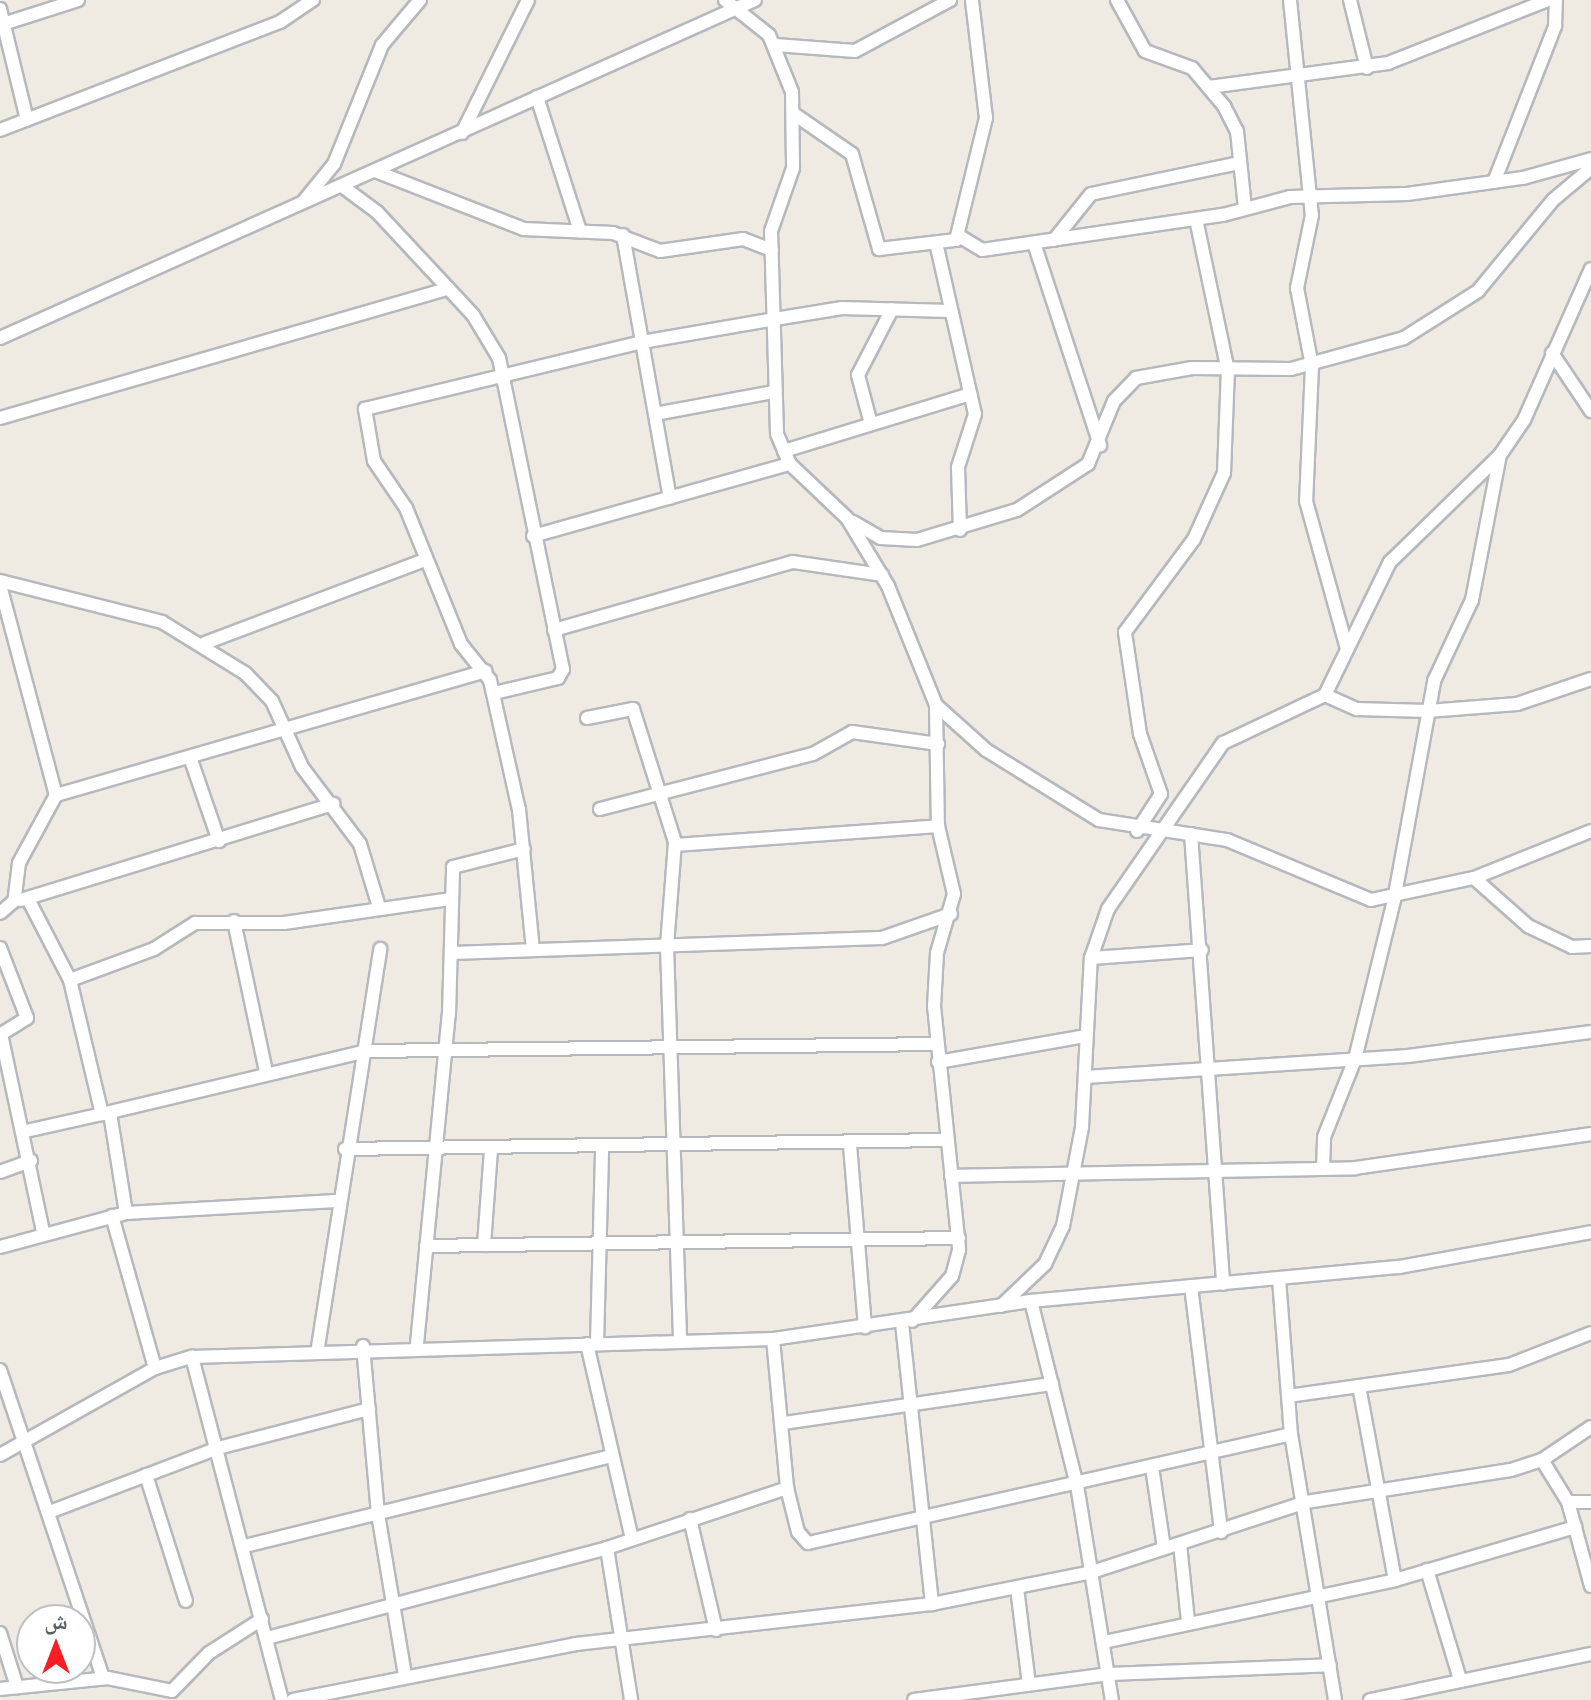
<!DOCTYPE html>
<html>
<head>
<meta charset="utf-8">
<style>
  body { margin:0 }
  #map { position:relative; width:1591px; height:1700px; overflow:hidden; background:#efeae2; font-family:"Roboto Condensed","Noto Naskh Arabic",sans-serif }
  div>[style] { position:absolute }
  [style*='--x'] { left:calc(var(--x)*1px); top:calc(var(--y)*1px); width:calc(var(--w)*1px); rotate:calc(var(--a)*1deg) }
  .roads { filter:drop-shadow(2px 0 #b5b9be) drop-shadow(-2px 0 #b5b9be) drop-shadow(0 2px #b5b9be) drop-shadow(0 -2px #b5b9be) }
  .street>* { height:12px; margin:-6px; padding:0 6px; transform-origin:6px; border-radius:6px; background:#fff }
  span { translate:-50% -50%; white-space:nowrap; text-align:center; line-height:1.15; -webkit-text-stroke:7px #fff; paint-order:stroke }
  .north { position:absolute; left:16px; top:1604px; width:80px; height:80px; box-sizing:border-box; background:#fff; border:2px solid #bdbfc1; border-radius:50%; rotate:0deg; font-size:22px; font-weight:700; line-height:32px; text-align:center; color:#5a6064 }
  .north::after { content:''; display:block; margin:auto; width:28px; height:36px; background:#f81e23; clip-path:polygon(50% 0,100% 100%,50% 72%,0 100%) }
</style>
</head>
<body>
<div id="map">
  <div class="roads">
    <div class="street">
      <i style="--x:725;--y:0;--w:56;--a:38.5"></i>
      <i style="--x:769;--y:35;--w:61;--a:68"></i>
      <i style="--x:792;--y:92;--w:76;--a:89.2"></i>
      <i style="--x:793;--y:168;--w:67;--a:109.2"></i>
      <i style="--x:771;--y:231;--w:203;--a:88.3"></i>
      <i style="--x:777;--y:434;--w:33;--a:67"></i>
      <i style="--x:790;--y:464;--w:79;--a:43.5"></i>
      <i style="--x:847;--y:518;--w:79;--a:58.9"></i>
      <i style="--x:888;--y:586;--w:128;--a:68"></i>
      <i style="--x:936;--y:705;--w:121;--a:89.1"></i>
      <i style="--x:938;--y:826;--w:70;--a:76.8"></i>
      <i style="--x:954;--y:894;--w:61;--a:106.1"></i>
      <i style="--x:937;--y:953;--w:53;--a:93.2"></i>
      <i style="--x:934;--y:1006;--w:245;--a:84.1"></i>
      <i style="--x:959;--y:1250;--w:27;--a:105"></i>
      <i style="--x:952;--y:1276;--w:60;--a:131.6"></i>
      <i style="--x:1117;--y:0;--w:58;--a:61.2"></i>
      <i style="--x:1145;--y:51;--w:50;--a:19.9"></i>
      <i style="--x:1192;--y:68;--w:50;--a:49.9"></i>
      <i style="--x:1224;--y:106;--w:28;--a:63"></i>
      <i style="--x:1237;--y:131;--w:78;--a:84.1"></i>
      <i style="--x:1290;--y:0;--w:216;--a:84.2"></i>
      <i style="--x:1312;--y:215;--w:75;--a:101.6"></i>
      <i style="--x:1297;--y:288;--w:79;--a:79.1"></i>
      <i style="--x:1312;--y:366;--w:135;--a:92.5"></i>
      <i style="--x:1306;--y:501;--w:154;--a:74.5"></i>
      <i style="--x:1350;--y:0;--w:70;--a:76"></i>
      <i style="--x:0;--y:9;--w:114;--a:76.3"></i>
      <i style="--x:0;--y:25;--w:82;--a:-17.8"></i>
      <i style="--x:776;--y:45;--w:79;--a:4.3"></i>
      <i style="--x:855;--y:51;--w:108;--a:-28.2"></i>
      <i style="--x:1209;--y:87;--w:181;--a:-7.6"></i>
      <i style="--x:1388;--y:63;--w:172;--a:-21.5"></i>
      <i style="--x:537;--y:97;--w:141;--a:72.2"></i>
      <i style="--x:794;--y:114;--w:70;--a:34.6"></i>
      <i style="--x:852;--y:154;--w:99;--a:74.1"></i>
      <i style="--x:879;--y:249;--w:78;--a:-6.7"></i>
      <i style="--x:956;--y:240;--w:126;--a:-76.2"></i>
      <i style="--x:986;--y:118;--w:119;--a:-96.8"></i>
      <i style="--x:0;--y:130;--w:300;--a:-21.1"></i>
      <i style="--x:280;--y:22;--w:40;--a:-34"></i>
      <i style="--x:462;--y:133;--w:148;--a:-63.6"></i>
      <i style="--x:375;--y:171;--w:160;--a:21.3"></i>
      <i style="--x:524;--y:229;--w:89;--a:2.6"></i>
      <i style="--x:613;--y:233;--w:50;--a:21"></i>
      <i style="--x:660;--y:251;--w:84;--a:-8.2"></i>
      <i style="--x:743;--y:239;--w:31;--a:21"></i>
      <i style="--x:1494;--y:182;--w:168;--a:-68.6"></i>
      <i style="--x:1555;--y:26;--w:26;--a:-88"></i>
      <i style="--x:342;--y:186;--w:44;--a:36.6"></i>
      <i style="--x:377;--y:212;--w:141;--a:47"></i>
      <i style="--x:473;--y:315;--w:50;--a:58.8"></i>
      <i style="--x:499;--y:358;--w:318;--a:78.4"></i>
      <i style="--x:563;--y:669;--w:10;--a:119"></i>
      <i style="--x:558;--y:678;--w:66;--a:166.8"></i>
      <i style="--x:303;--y:202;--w:49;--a:-50.8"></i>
      <i style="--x:334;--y:164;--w:128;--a:-68"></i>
      <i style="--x:382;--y:45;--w:59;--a:-49.8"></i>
      <i style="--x:623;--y:235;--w:267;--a:79.9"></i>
      <i style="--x:959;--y:236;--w:27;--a:31"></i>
      <i style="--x:982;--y:250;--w:244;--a:-8.3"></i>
      <i style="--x:1223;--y:215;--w:69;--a:-15"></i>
      <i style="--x:1290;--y:197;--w:117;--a:-1.5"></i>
      <i style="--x:1407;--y:194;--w:117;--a:-7.9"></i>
      <i style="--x:1523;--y:178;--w:71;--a:-15.6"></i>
      <i style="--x:1054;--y:240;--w:59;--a:-51.2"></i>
      <i style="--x:1091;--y:194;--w:152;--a:-11.8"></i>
      <i style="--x:1034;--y:243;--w:213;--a:71.9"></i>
      <i style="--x:937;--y:247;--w:171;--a:77.2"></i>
      <i style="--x:975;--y:414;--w:56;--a:107.8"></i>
      <i style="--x:958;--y:467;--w:63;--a:88.2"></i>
      <i style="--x:0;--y:338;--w:827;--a:-24.12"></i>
      <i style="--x:1552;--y:353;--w:70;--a:56.1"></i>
      <i style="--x:655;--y:414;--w:121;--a:-10.5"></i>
      <i style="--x:0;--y:418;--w:464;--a:-16.1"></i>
      <i style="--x:871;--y:424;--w:51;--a:-104.9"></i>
      <i style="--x:858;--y:375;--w:74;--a:-62.7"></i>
      <i style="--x:784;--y:451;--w:195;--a:-17"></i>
      <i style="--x:853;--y:522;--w:32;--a:30"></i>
      <i style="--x:881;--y:538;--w:36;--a:3"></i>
      <i style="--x:917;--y:540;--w:104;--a:-16.7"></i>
      <i style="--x:1017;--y:510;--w:85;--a:-32.9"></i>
      <i style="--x:1088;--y:464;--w:68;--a:-67.6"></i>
      <i style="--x:1114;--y:401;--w:32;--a:-46"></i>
      <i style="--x:1136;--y:378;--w:57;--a:-10.1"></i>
      <i style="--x:1192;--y:368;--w:99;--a:0.6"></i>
      <i style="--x:1291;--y:369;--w:117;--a:-15.3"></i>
      <i style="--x:1404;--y:338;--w:88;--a:-32.4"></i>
      <i style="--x:1478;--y:291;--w:118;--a:-50.5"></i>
      <i style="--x:1553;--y:200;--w:50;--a:-40.1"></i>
      <i style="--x:533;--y:536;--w:267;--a:-15.7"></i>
      <i style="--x:0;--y:581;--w:167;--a:14.2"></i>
      <i style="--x:162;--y:622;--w:97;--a:31.6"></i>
      <i style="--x:245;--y:673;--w:39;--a:46"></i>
      <i style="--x:272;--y:701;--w:72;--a:65.6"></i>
      <i style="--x:302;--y:767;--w:96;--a:53"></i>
      <i style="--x:360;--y:844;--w:66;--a:73.2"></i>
      <i style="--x:0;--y:585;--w:217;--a:75.1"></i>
      <i style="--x:56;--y:795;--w:77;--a:118.6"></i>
      <i style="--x:19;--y:863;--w:38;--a:97"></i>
      <i style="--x:14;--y:901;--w:18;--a:139"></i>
      <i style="--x:554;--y:630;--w:248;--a:-15.9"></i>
      <i style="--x:793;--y:562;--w:90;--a:8.3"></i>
      <i style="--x:205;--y:643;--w:235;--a:-20.7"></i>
      <i style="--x:1325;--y:695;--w:35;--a:24"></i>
      <i style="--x:1357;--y:709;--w:71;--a:1.6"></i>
      <i style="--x:1428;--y:711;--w:89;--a:-4.5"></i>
      <i style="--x:1517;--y:704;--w:78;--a:-18.7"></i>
      <i style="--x:936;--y:705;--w:67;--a:42"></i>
      <i style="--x:986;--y:750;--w:133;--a:31.8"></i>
      <i style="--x:1099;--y:820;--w:130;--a:8.9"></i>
      <i style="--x:1227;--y:840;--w:156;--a:22.6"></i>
      <i style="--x:1371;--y:900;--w:105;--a:-12.1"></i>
      <i style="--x:1474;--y:878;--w:126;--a:-21.9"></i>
      <i style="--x:587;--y:718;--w:47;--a:-11.1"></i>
      <i style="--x:633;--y:709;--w:139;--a:72.5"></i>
      <i style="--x:675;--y:842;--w:104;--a:94.4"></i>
      <i style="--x:667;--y:946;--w:396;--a:88.1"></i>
      <i style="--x:190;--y:757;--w:89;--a:71"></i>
      <i style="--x:56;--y:795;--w:447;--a:-16.1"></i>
      <i style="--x:600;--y:809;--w:220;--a:-14.5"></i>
      <i style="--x:813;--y:754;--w:45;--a:-29.4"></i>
      <i style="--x:852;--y:732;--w:87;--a:7.9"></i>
      <i style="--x:1137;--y:831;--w:44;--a:-57"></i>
      <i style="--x:1161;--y:794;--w:64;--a:-109.3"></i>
      <i style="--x:1140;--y:734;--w:103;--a:-98.4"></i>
      <i style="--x:1125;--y:632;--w:116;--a:-53.4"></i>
      <i style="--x:1194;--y:539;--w:72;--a:-65.6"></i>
      <i style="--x:1224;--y:473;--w:102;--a:-87.8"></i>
      <i style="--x:1228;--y:371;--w:155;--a:-101.9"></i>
      <i style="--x:1191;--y:834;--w:451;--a:85.9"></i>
      <i style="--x:675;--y:845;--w:264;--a:-4.1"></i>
      <i style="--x:1474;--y:878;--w:72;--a:41.6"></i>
      <i style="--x:1528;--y:926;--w:49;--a:25.5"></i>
      <i style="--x:1572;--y:947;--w:19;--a:-3"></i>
      <i style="--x:28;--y:899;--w:91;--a:62.6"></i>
      <i style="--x:70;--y:980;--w:138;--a:76.6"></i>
      <i style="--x:102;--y:1114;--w:271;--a:-13.4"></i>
      <i style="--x:366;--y:1051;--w:570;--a:-0.7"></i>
      <i style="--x:21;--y:900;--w:327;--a:-17.1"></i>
      <i style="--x:234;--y:921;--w:154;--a:78"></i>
      <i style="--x:0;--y:948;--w:75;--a:68.9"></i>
      <i style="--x:27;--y:1018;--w:32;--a:148"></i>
      <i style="--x:533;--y:950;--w:141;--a:-95.7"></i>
      <i style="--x:519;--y:810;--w:133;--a:-102.6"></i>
      <i style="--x:490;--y:680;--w:46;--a:-128.9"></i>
      <i style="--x:461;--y:644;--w:147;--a:-112"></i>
      <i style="--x:406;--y:508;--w:57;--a:-124.2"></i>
      <i style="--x:374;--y:461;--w:53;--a:-99.8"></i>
      <i style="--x:365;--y:409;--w:285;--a:-13.6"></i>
      <i style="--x:642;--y:342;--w:135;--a:-9.8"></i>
      <i style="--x:775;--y:319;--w:68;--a:-9.3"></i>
      <i style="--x:842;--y:308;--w:108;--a:1.6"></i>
      <i style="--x:451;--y:953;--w:431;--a:-2"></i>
      <i style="--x:882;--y:938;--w:73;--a:-19.2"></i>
      <i style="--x:1091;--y:958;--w:111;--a:-4.1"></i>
      <i style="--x:70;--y:980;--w:90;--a:-20.3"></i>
      <i style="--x:154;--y:949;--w:49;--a:-32.4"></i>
      <i style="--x:195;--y:923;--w:89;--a:0"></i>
      <i style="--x:284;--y:923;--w:169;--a:-8.2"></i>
      <i style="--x:1;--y:1034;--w:201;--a:78"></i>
      <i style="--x:938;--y:1062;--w:149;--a:-10"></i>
      <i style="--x:1085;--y:1077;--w:324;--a:-3.7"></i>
      <i style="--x:1408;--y:1056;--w:185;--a:-7.5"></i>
      <i style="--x:110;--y:1113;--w:101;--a:80.9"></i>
      <i style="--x:26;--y:1131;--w:78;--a:-12.6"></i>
      <i style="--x:850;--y:1145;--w:183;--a:85.3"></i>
      <i style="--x:345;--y:1149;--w:601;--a:-0.86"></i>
      <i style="--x:1323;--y:1169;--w:32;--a:-88"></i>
      <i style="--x:1324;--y:1137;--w:84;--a:-68.3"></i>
      <i style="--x:1355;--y:1059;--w:164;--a:-76.2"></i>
      <i style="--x:1394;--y:900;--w:223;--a:-79.6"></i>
      <i style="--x:1434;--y:681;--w:89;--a:-64.9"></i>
      <i style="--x:1472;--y:600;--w:148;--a:-79.1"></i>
      <i style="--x:0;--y:1172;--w:33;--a:-20"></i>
      <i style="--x:951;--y:1176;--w:404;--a:-1.1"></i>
      <i style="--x:1355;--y:1168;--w:238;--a:-8.2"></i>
      <i style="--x:112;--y:1216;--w:158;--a:74.2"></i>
      <i style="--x:484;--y:1245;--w:95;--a:-85.8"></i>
      <i style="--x:426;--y:1246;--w:533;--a:-0.86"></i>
      <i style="--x:0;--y:1247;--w:131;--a:-15.1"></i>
      <i style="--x:126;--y:1213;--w:210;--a:-3.3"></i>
      <i style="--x:1279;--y:1279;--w:155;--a:85.6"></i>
      <i style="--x:1291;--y:1434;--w:270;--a:80.6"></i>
      <i style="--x:1191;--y:1286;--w:248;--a:83"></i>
      <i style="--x:1031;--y:1301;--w:190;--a:76"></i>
      <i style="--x:1077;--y:1485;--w:218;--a:80.8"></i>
      <i style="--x:1001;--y:1306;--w:61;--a:-43.7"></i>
      <i style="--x:1045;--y:1264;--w:42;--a:-64.7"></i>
      <i style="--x:1063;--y:1226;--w:101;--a:-79.1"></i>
      <i style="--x:1082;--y:1127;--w:169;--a:-87"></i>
      <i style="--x:1091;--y:958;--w:52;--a:-70.9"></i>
      <i style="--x:1108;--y:909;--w:202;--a:-55.3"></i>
      <i style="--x:1223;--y:743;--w:113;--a:-25.2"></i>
      <i style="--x:1325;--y:695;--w:148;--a:-64"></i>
      <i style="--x:1390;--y:562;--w:153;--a:-44.2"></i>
      <i style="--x:1500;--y:455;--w:42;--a:-55.6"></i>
      <i style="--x:1524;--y:420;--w:165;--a:-66.1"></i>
      <i style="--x:902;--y:1323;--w:283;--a:83.9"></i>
      <i style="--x:773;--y:1339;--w:150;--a:84.6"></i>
      <i style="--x:787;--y:1488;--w:45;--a:76"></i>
      <i style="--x:798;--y:1532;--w:15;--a:48"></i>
      <i style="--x:808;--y:1543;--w:495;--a:-12.7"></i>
      <i style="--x:417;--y:1344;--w:332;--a:-84.5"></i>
      <i style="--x:449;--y:1014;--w:147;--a:-88.4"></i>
      <i style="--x:453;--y:867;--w:73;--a:-14.2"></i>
      <i style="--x:587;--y:1344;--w:200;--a:77"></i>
      <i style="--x:597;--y:1344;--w:196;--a:-88.5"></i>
      <i style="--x:363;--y:1346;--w:169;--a:84.9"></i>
      <i style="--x:378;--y:1514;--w:164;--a:80.5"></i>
      <i style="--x:318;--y:1347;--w:403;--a:-81.1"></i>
      <i style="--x:192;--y:1357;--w:355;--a:75.3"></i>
      <i style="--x:0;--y:1370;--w:325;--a:71.5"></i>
      <i style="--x:1359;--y:1386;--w:197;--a:79.5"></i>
      <i style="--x:1288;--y:1396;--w:223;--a:-8"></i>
      <i style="--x:1509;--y:1365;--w:88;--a:-21.3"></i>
      <i style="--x:784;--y:1423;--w:271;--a:-8.3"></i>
      <i style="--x:0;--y:1455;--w:178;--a:-29.3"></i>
      <i style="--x:155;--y:1368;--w:39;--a:-17"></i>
      <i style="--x:192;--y:1357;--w:581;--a:-1.77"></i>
      <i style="--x:773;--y:1339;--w:261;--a:-8.4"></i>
      <i style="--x:1031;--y:1301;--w:370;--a:-5.3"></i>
      <i style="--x:1399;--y:1267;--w:195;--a:-10.3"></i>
      <i style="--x:1542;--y:1460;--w:49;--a:58.2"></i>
      <i style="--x:1568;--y:1502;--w:87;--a:74.7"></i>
      <i style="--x:1152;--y:1467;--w:82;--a:81.6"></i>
      <i style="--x:146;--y:1475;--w:132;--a:72.4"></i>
      <i style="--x:1568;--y:1502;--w:23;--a:0"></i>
      <i style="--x:52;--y:1511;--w:178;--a:-20.8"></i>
      <i style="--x:218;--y:1448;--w:156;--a:-14.5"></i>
      <i style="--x:690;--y:1519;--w:114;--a:76.8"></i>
      <i style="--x:1180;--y:1544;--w:78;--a:84.1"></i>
      <i style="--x:245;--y:1546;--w:377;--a:-13.8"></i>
      <i style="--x:607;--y:1548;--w:154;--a:81"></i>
      <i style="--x:1427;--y:1570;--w:111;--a:73.2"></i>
      <i style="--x:1017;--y:1588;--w:97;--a:82.9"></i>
      <i style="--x:0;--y:1633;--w:57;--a:72.5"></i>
      <i style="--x:267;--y:1638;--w:352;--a:-14.8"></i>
      <i style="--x:607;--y:1548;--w:190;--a:-18.4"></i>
      <i style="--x:1104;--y:1642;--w:298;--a:-12"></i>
      <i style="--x:1395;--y:1580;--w:188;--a:-16.4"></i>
      <i style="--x:0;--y:1689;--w:109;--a:-5.8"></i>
      <i style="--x:108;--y:1678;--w:65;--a:11.5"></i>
      <i style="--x:172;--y:1691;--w:53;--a:-45.8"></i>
      <i style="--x:209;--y:1653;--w:63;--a:-32.7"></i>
      <i style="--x:293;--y:1700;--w:288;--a:-11.2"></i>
      <i style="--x:575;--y:1644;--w:359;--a:-6.4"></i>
      <i style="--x:932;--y:1604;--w:163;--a:-11.3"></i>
      <i style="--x:1092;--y:1572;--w:225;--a:-18.1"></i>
      <i style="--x:1306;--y:1502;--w:207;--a:-8.9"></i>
      <i style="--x:1511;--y:1470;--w:33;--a:-18"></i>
      <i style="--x:1542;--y:1460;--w:59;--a:-34"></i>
      <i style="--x:914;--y:1700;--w:197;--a:-7.6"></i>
      <i style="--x:1109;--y:1674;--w:221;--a:-2.3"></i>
      <i style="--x:1370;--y:1700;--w:226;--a:-11.8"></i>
    </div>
  </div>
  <div class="north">ش</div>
</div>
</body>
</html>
